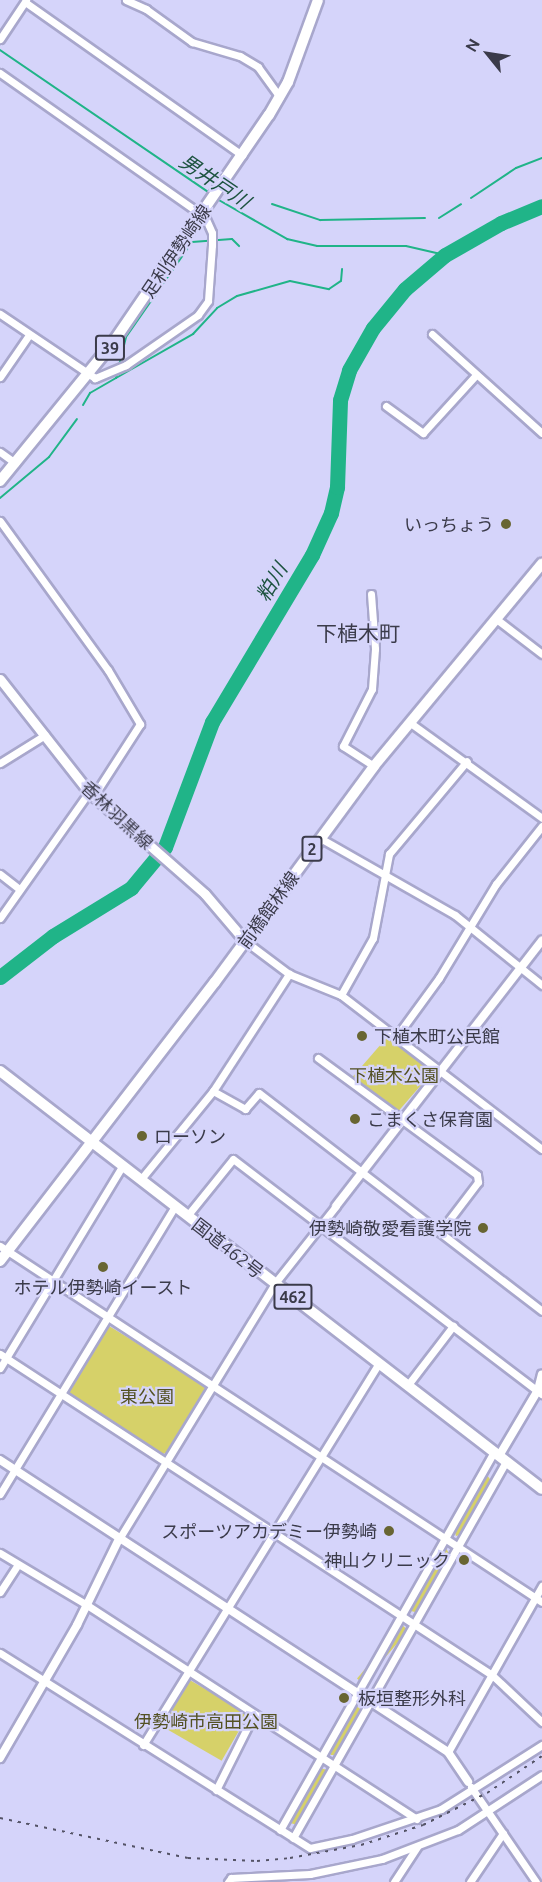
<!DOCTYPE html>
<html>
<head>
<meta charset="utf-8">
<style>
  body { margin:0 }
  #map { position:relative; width:542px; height:1882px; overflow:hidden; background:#d5d4fa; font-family:Ubuntu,"Noto Sans JP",sans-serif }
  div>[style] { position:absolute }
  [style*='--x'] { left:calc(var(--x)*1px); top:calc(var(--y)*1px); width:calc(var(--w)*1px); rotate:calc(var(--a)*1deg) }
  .green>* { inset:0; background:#d6d169; transform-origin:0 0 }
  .stream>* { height:2px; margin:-1px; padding:0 1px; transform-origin:1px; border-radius:1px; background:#20b488 }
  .river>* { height:15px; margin:-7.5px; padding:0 7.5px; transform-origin:7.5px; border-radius:7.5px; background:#20b488 }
  .roads { filter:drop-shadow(2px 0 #a8a7cc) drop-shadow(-2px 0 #a8a7cc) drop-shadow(0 2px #a8a7cc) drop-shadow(0 -2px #a8a7cc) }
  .minor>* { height:7px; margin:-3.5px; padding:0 3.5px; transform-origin:3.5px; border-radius:3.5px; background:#fff }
  .tertiary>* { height:8px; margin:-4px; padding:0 4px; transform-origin:4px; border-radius:4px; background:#fff }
  .secondary>* { height:9px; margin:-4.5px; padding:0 4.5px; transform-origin:4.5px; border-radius:4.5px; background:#fff }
  .primary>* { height:10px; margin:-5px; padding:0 5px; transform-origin:5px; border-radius:5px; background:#fff }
  .trunk>* { height:10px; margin:-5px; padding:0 5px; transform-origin:5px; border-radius:5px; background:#fff }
  .rail>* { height:2px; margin-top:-1px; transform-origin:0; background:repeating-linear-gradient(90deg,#545366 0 3px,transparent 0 9px) }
  .dots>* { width:16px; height:16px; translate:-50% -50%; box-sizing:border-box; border:3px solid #d5d4fa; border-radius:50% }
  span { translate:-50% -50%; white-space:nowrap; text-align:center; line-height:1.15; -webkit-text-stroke:4.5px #d5d4fa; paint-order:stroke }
  .shield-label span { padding:2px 4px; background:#d5d4fa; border:2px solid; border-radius:4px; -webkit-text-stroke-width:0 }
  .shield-label { font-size:16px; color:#3b3b4a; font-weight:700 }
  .street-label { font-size:18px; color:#3b3b4a }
  .poi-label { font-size:18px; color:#3b3b4a }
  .right { translate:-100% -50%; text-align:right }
  .left { translate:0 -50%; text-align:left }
  .park-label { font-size:18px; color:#535123 }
  .water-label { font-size:20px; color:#1d5340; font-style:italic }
  .quarter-label { font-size:21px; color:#3b3b4a }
  .north { position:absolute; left:458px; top:24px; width:60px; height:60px; -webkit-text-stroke:4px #d5d4fa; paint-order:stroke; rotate:300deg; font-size:16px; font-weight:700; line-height:24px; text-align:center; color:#3b3b4a }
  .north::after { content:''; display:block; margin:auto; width:21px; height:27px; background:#3b3b4a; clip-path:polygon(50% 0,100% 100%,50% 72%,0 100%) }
</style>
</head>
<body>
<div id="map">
  <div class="green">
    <i style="left:389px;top:1035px;width:57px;height:56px;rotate:41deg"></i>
    <i style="clip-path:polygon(109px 1326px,204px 1384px,205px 1389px,167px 1453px,162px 1454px,69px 1394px,68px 1389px)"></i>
    <i style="clip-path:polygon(487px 1475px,492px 1482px,463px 1534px,456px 1536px,454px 1529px)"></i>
    <i style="clip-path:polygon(446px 1548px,450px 1556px,419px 1613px,411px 1611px)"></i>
    <i style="left:402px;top:1625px;width:8px;height:70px;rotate:40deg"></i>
    <i style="left:188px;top:1679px;width:70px;height:54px;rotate:30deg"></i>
    <i style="clip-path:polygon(356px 1706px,362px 1710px,338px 1755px,331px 1755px,329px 1750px)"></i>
    <i style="clip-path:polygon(319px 1768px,328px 1770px,298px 1825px,290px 1823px)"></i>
  </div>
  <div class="stream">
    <i style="--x:0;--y:50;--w:254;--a:34.3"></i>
    <i style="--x:471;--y:198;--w:54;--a:-33.7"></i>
    <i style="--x:516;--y:168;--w:28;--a:-21"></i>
    <i style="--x:217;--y:199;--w:81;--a:29.7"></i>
    <i style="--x:287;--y:239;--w:31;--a:13"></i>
    <i style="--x:317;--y:246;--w:89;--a:0"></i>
    <i style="--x:406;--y:246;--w:40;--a:13"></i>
    <i style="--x:272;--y:204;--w:51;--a:18.4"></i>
    <i style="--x:320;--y:220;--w:105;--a:-1.1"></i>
    <i style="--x:439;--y:218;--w:26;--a:-32"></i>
    <i style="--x:116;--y:378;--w:89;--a:-29.7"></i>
    <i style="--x:193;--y:334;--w:35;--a:-47"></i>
    <i style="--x:217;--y:308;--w:23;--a:-31"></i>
    <i style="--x:237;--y:296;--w:55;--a:-15.8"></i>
    <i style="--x:290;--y:281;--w:40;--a:12"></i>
    <i style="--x:329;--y:289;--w:14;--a:-34"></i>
    <i style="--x:341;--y:281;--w:12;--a:-85"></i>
    <i style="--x:83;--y:405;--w:14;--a:-60"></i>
    <i style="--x:90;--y:393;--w:30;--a:-30"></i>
    <i style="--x:116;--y:378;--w:42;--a:-76.3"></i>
    <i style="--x:126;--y:337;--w:116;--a:-55.2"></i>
    <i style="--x:192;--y:242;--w:40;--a:-4.3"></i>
    <i style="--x:232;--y:239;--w:10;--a:45"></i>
    <i style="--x:0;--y:498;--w:64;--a:-39.9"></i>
    <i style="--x:49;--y:457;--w:47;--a:-53.6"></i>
  </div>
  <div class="river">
    <i style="--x:0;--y:977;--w:67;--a:-37.7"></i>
    <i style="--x:53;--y:936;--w:92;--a:-31.6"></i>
    <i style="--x:131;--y:888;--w:53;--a:-50.3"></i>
    <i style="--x:165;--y:847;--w:134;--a:-69.4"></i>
    <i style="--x:212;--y:722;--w:195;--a:-59.1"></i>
    <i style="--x:312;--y:555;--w:46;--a:-65.7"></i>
    <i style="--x:331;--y:513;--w:27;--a:-77"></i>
    <i style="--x:337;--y:487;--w:87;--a:-88"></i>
    <i style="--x:340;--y:400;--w:31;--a:-73"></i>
    <i style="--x:349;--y:370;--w:48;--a:-60.3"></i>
    <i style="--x:373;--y:328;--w:50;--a:-50.6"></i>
    <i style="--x:405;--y:289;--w:52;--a:-40.4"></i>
    <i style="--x:445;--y:255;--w:64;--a:-29.7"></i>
    <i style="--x:501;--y:223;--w:44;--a:-22.5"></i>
  </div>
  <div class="roads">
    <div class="minor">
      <i style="--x:126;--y:0;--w:22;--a:24"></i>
      <i style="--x:146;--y:9;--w:57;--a:35.7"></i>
      <i style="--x:192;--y:42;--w:50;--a:16.3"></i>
      <i style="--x:240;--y:56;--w:21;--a:31"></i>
      <i style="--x:258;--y:67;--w:37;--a:54"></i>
      <i style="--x:25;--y:2;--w:266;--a:35.2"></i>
      <i style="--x:0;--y:39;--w:47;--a:-56.3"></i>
      <i style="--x:0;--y:73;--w:251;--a:35.1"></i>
      <i style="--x:205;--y:217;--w:17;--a:66"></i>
      <i style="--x:212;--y:233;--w:12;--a:90"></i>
      <i style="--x:212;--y:245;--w:56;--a:94.1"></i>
      <i style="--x:208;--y:301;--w:17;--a:126"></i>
      <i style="--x:198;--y:315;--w:88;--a:145.2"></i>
      <i style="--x:126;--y:365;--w:34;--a:157"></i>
      <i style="--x:95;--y:378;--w:115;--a:-146"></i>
      <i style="--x:432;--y:334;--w:148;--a:42"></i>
      <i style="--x:0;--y:377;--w:51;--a:-55.4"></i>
      <i style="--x:386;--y:406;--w:46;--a:36.1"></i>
      <i style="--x:423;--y:433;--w:79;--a:-47.6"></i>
      <i style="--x:0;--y:452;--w:19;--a:36"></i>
      <i style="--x:0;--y:521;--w:184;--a:54.1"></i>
      <i style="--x:108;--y:670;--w:63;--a:59.3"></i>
      <i style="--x:140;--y:724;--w:87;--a:122.8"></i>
      <i style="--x:371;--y:594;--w:55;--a:85.8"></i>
      <i style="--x:375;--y:649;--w:40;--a:94.3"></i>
      <i style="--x:372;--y:689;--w:64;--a:117"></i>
      <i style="--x:343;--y:746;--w:37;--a:33"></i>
      <i style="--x:495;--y:618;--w:59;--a:37.5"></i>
      <i style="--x:409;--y:722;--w:164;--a:35.8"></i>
      <i style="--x:0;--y:763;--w:53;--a:-31.9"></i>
      <i style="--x:320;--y:838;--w:155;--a:29.7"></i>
      <i style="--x:455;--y:915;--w:112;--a:38.8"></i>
      <i style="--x:0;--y:874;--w:24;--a:38"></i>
      <i style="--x:0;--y:918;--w:154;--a:-54.8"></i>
      <i style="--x:245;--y:941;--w:55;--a:36.9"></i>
      <i style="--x:289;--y:974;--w:56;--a:22"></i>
      <i style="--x:341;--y:995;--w:253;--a:37.5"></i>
      <i style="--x:341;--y:995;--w:65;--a:-60.7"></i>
      <i style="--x:373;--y:938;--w:86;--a:-79.2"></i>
      <i style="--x:389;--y:854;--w:121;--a:-50"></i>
      <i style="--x:396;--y:1037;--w:73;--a:-53.9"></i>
      <i style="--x:439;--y:978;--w:110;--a:-58.8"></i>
      <i style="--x:496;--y:884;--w:74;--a:-51.6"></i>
      <i style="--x:318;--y:1058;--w:197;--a:36.3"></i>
      <i style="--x:477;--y:1175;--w:7;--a:82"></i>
      <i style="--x:478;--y:1182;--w:63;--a:127.2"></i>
      <i style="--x:213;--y:1091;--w:37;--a:29"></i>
      <i style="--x:245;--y:1109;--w:21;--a:-49"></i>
      <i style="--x:259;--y:1093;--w:357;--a:37.6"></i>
      <i style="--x:141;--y:1179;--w:114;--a:-50.7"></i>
      <i style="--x:213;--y:1091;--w:140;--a:-57"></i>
      <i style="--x:187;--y:1216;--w:73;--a:-51.1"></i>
      <i style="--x:233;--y:1159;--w:388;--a:37.3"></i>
      <i style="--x:0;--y:1246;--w:648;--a:33.3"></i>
      <i style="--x:0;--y:1354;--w:587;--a:33.12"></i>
      <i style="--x:492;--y:1675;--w:69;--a:43.2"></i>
      <i style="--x:0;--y:1368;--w:237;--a:-58.8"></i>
      <i style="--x:407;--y:1386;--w:76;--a:-52.5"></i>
      <i style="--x:0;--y:1494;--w:337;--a:-58.7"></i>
      <i style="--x:119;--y:1539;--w:300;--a:-58.6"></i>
      <i style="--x:275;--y:1283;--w:98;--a:-51.6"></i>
      <i style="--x:0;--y:1553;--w:101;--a:30.9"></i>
      <i style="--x:87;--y:1605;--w:393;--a:33"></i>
      <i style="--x:0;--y:1592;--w:33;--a:-57"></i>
      <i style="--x:0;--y:1653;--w:366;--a:32.2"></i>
      <i style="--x:310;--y:1848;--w:43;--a:-12.1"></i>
      <i style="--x:352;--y:1839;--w:94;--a:-18.6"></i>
      <i style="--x:441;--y:1809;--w:120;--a:-32.4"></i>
      <i style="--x:143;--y:1745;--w:448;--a:-58.3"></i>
      <i style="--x:448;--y:1752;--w:191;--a:-60.5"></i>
      <i style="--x:471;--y:1787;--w:115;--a:55.6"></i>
      <i style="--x:216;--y:1790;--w:85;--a:-63.4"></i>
      <i style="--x:280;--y:1830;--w:434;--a:-60.5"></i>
      <i style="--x:293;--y:1838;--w:432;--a:-60.5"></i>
      <i style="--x:228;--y:1882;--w:5;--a:-53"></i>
      <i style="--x:231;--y:1878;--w:79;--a:-2.9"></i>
      <i style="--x:310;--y:1874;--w:74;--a:-11.8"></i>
      <i style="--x:382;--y:1859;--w:81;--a:-20.9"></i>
      <i style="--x:458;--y:1830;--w:100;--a:-33.2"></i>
      <i style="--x:394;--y:1882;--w:42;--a:-56.7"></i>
      <i style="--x:470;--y:1882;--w:59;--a:-56"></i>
    </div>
    <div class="tertiary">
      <i style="--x:336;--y:1206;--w:336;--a:-52.2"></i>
      <i style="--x:499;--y:1456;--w:77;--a:-59.4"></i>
      <i style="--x:538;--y:1390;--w:16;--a:-76"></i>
      <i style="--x:0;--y:1460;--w:535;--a:33.1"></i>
      <i style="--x:448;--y:1752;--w:36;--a:56"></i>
      <i style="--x:0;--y:1758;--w:154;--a:-59.9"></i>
      <i style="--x:77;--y:1625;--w:96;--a:-64"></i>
    </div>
    <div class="secondary">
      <i style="--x:0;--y:679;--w:144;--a:51.8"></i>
      <i style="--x:89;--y:792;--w:154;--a:41.3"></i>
      <i style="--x:205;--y:894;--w:62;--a:49.6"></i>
    </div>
    <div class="primary">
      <i style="--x:0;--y:481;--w:181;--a:-50.8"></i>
      <i style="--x:114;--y:341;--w:274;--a:-55.6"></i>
      <i style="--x:269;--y:115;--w:38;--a:-60"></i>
      <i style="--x:288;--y:82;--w:87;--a:-69.9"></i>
      <i style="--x:0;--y:1261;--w:352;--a:-52.4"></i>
      <i style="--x:215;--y:982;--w:268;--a:-53.6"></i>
      <i style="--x:374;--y:766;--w:263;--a:-50.3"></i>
    </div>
    <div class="trunk">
      <i style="--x:0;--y:1071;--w:684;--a:37.64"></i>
    </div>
  </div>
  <div class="rail">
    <i style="--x:0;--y:1818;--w:192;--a:12"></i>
    <i style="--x:188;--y:1858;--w:69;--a:2.5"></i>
    <i style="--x:257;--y:1861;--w:33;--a:-5"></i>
    <i style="--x:290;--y:1858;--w:72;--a:-10.4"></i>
    <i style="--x:361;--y:1845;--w:65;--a:-17.9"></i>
    <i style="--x:423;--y:1825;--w:72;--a:-26.6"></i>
    <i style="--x:487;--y:1793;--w:66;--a:-33.9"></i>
  </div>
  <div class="dots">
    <i style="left:506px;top:524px;background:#686532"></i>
    <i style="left:362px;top:1036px;background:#686532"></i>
    <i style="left:355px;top:1119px;background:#686532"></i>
    <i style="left:142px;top:1136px;background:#686532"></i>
    <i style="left:483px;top:1228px;background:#686532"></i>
    <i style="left:103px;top:1267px;background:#686532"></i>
    <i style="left:389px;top:1531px;background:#686532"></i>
    <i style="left:464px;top:1560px;background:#686532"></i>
    <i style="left:344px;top:1698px;background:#686532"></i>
  </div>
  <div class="shield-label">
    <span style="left:110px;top:348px">39</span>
    <span style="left:312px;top:849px">2</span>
    <span style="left:293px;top:1297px">462</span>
  </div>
  <div class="street-label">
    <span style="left:176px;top:251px;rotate:-56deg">足利伊勢崎線</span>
    <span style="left:117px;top:815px;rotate:43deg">香林羽黒線</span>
    <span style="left:268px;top:910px;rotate:-54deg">前橋館林線</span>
    <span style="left:228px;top:1248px;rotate:38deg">国道462号</span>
  </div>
  <div class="poi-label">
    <span class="right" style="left:494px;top:524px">いっちょう</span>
    <span class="left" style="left:374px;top:1036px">下植木町公民館</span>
    <span class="left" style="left:367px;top:1119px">こまくさ保育園</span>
    <span class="left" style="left:154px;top:1136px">ローソン</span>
    <span class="right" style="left:471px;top:1228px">伊勢崎敬愛看護学院</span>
    <span style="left:103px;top:1287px">ホテル伊勢崎イースト</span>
    <span class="right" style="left:377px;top:1531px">スポーツアカデミー伊勢崎</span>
    <span class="right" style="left:450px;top:1560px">神山クリニック</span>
    <span class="left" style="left:358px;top:1698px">板垣整形外科</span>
  </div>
  <div class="park-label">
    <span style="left:394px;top:1075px">下植木公園</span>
    <span style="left:147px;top:1396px">東公園</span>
    <span style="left:206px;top:1721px">伊勢崎市高田公園</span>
  </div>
  <div class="water-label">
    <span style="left:215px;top:181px;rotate:34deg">男井戸川</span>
    <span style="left:271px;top:582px;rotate:-59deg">粕川</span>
  </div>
  <div class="quarter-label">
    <span style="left:358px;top:633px">下植木町</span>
  </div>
  <div class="north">N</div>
</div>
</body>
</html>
